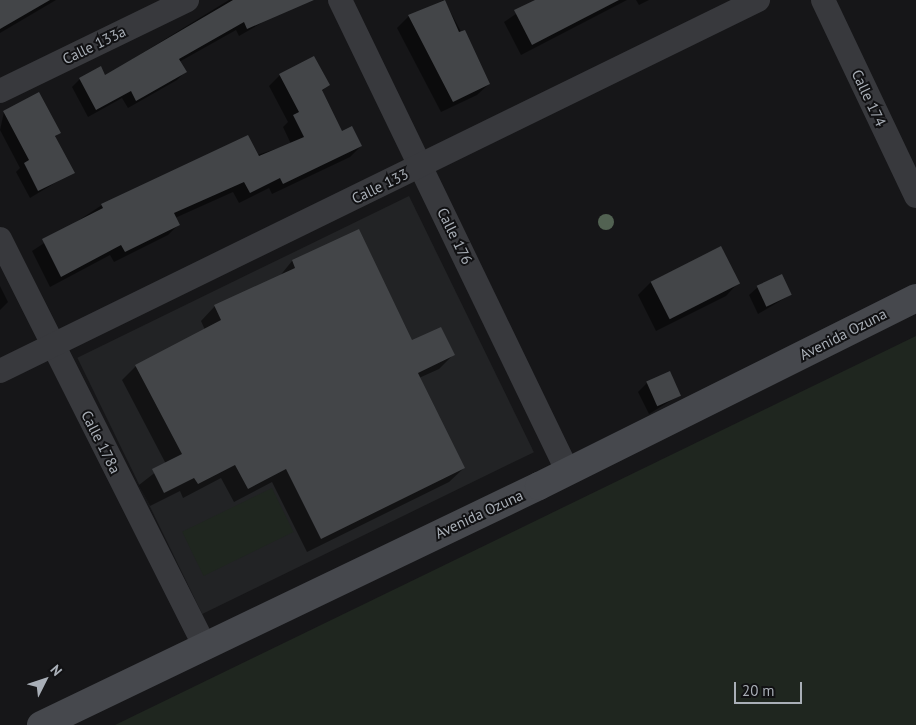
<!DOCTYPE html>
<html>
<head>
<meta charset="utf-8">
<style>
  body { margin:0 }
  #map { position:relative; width:916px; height:725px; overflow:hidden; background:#161618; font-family:"PT Sans",sans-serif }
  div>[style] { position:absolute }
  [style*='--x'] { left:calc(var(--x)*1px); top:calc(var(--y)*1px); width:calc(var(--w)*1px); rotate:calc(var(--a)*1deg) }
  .built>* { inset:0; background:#222325; transform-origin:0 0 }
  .green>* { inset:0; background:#1f261f; transform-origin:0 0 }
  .shadow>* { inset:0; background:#0007 }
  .building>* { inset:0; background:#434548; transform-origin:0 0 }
  .minor>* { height:24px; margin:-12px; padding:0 12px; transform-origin:12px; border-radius:12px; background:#38393d }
  .secondary>* { height:28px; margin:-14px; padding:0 14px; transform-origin:14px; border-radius:14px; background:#46484d }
  .trees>* { width:16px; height:16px; margin:-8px; border-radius:50%; background:#526252 }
  span { translate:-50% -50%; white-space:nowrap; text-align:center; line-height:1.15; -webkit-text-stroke:4px #111113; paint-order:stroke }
  .street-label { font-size:15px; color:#a9afb7 }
  .north { position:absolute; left:20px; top:655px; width:50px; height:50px; -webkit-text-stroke:4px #111113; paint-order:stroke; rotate:49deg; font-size:14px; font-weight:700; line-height:20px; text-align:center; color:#a9afb7 }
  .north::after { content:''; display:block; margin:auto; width:18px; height:22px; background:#a9afb7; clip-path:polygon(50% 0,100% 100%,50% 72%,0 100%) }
  .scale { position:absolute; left:734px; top:682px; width:68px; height:22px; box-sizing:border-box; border:2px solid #a9afb7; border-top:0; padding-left:6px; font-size:15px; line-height:18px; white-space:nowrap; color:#a9afb7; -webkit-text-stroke:4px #111113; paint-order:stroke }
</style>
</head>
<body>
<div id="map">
  <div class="built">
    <i style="left:409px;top:196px;width:285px;height:369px;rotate:64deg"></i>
  </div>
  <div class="green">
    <i style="clip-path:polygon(916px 336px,916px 725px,115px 725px)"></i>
    <i style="left:272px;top:488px;width:49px;height:100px;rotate:64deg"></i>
  </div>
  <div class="shadow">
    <i style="clip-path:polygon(0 0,56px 0,0 33px)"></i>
    <i style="clip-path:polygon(229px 0,301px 0,239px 36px,236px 30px,179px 62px,185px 72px,177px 80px,128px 108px,122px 98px,88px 117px,72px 87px,80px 79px,105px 76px)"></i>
    <i style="clip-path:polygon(444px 0,489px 84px,477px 95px,441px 112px,397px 28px,409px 16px)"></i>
    <i style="clip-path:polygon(537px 0,627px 0,521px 55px,504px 22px)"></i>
    <i style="clip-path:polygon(636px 0,649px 0,639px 5px)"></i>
    <i style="clip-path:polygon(280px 75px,328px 85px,321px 92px,341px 132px,361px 146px,350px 157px,272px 194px,269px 188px,239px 203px,233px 192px,175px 218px,179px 224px,168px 235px,114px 262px,110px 255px,50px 287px,32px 251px,102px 205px,291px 144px,283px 127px,288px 122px,269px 86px)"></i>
    <i style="clip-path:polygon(4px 112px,59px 133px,55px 137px,73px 172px,30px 198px,16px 172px,20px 168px,0 130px)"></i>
    <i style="clip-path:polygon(359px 230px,412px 342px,453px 355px,439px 369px,419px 378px,464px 468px,449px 482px,307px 552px,272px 482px,234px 502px,221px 478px,183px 498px,180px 491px,150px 506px,139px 485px,166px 464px,122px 380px,136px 366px,205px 330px,201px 321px,215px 306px,279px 277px,292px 261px)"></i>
    <i style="clip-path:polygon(651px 282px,738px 283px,726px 296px,656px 331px,638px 295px)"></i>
    <i style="clip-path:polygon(0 286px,8px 302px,0 310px)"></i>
    <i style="clip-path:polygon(758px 287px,790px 295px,758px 314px,749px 295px)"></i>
    <i style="clip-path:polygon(647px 383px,680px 395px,649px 414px,638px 392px)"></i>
  </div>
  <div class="building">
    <i style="clip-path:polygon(0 0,50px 0,0 29px)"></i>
    <i style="clip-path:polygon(233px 0,314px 0,247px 29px,244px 22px,179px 59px,187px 72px,136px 101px,131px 91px,96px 110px,79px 78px,101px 66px,105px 75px)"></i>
    <i style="clip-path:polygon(445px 0,459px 32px,465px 30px,490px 84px,453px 102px,408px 15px)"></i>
    <i style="clip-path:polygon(535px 0,619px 0,532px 45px,514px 10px)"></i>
    <i style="clip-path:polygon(314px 56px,330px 85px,322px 90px,342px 131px,352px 126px,362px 146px,283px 184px,280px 178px,250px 193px,244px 182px,174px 213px,180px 225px,125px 252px,121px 245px,61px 277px,42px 239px,103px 208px,101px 204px,248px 135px,259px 156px,304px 137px,293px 115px,299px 112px,279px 74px)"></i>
    <i style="clip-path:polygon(39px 92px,61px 133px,55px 136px,75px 173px,38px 191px,24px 163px,29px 160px,3px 111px)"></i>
    <i style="clip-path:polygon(359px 229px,412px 340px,441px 327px,455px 355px,418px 373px,465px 468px,321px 539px,286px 469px,248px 489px,235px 465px,198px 484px,194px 478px,164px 493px,152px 469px,182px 454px,135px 365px,221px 320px,214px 305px,295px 268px,292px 260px)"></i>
    <i style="left:721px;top:246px;width:42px;height:79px;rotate:63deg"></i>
    <i style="left:782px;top:274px;width:23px;height:28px;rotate:65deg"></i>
    <i style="left:670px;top:371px;width:27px;height:26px;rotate:66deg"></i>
  </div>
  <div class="minor">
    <i style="--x:340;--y:0;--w:524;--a:64.22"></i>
    <i style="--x:823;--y:0;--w:217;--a:64.6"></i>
    <i style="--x:0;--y:91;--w:208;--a:-25.9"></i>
    <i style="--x:0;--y:239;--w:453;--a:63.3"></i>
    <i style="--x:0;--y:371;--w:844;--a:-26.08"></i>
  </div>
  <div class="secondary">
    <i style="--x:41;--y:725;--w:552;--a:-25.64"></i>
    <i style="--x:539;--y:486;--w:421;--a:-26.5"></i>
  </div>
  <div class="trees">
    <i style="left:606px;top:222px"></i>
  </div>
  <div class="street-label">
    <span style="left:94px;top:45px;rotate:-26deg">Calle 133a</span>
    <span style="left:869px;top:98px;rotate:65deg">Calle 174</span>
    <span style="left:380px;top:186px;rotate:-26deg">Calle 133</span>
    <span style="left:455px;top:236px;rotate:64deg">Calle 176</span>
    <span style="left:843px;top:334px;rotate:-27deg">Avenida Ozuna</span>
    <span style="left:101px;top:442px;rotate:63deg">Calle 178a</span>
    <span style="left:479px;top:514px;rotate:-25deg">Avenida Ozuna</span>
  </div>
  <div class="north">N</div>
  <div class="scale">20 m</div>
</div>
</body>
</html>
